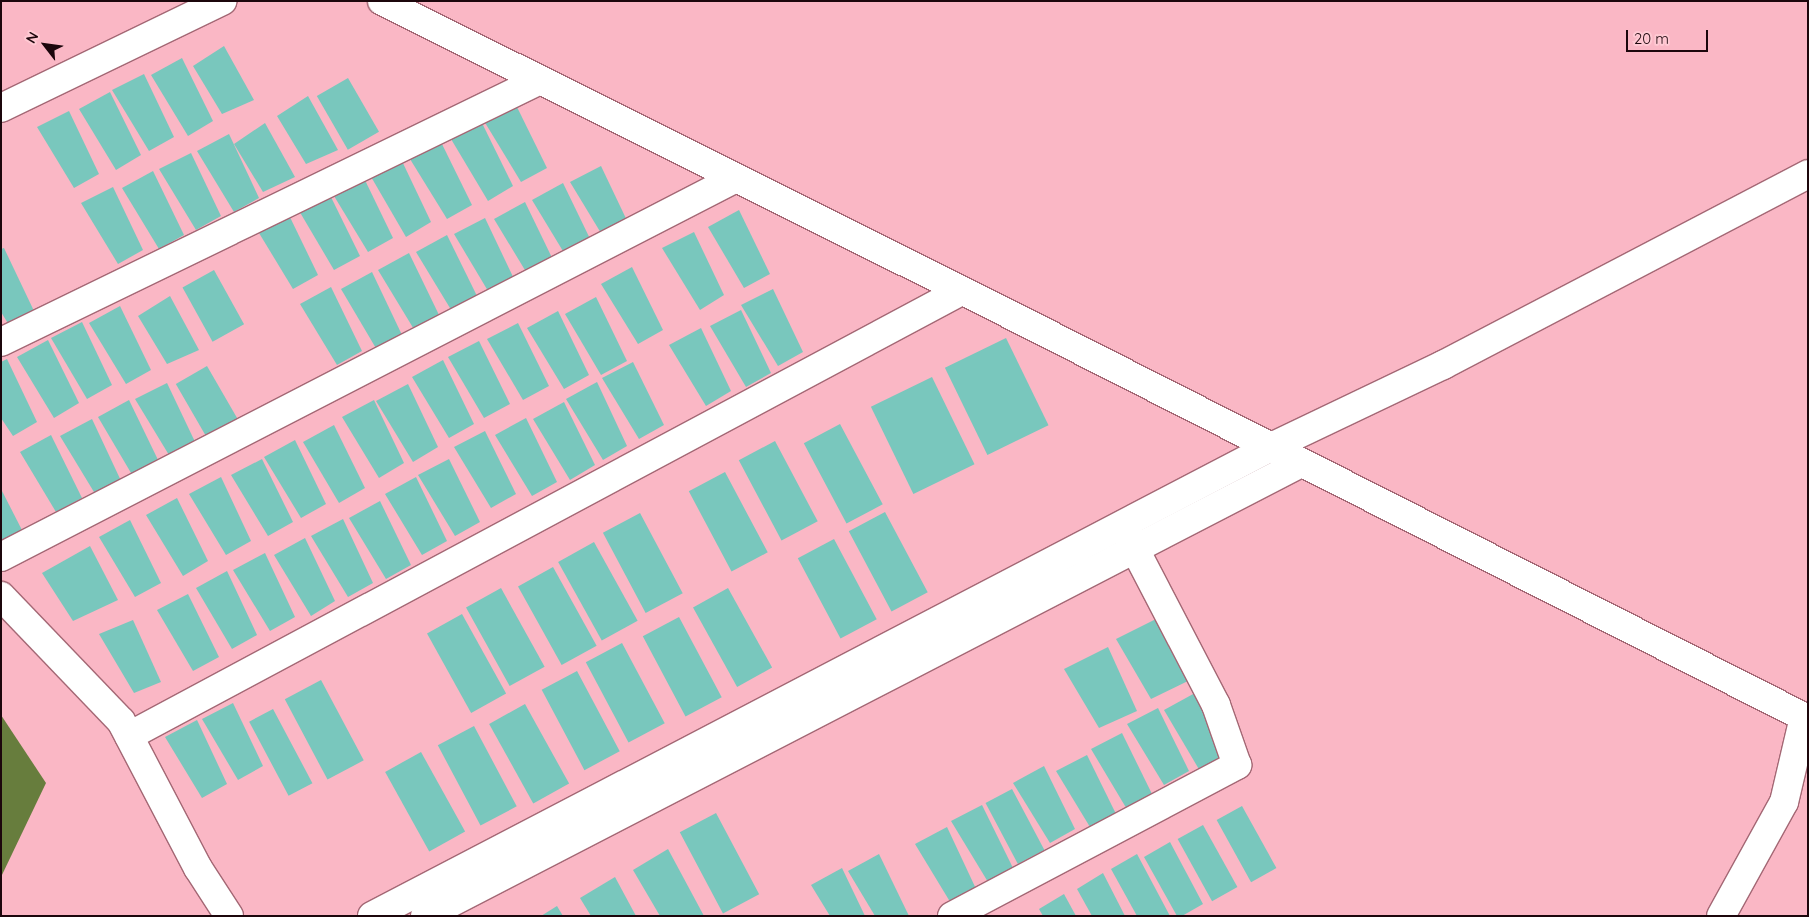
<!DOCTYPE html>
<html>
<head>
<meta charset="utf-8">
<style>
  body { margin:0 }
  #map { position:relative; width:1809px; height:917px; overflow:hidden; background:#fab7c5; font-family:Quicksand,sans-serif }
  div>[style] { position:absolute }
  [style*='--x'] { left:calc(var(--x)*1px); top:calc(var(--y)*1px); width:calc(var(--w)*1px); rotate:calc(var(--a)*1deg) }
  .water>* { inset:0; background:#677d3d }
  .building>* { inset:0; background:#79c7bd; transform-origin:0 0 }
  .roads { filter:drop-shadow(1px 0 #a46875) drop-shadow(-1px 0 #a46875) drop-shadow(0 1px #a46875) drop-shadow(0 -1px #a46875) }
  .minor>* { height:28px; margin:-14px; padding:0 14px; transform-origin:14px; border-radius:14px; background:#fff }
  span { translate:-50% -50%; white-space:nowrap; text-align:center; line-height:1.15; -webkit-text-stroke:4px #ffc9d3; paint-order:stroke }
  .frame { position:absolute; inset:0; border:2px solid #1c060c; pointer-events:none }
  .north { position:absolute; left:20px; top:20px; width:50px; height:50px; -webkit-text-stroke:4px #ffc9d3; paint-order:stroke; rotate:300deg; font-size:14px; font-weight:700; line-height:20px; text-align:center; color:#1c060c }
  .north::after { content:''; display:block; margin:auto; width:18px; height:22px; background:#1c060c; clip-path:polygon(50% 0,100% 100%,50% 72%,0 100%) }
  .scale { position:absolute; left:1626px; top:30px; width:82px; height:22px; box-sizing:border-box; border:2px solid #1c060c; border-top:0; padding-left:6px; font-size:15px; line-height:18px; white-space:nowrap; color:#1c060c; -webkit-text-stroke:4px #ffc9d3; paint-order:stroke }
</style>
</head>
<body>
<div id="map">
  <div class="water">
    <i style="clip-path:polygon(1px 715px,46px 783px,1px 877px)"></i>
  </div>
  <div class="building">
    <i style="clip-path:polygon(224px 46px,254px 100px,222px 114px,193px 66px)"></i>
    <i style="clip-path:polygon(182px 58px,213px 121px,188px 136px,151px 75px)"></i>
    <i style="clip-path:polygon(144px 74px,174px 137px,149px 151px,112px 90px)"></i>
    <i style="left:348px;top:78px;width:62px;height:36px;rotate:60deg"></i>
    <i style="clip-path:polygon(110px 92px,141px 155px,116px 170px,79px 109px)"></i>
    <i style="clip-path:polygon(308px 96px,338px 150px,306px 164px,277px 116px)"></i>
    <i style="clip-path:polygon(516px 105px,547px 168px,521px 182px,484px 121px)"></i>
    <i style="clip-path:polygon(69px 111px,99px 174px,74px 188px,37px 127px)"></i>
    <i style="clip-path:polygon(265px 123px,295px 177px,263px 192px,234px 144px)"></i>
    <i style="clip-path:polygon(482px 123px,513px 186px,488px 201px,451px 139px)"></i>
    <i style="clip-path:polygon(229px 134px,259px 198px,234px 212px,197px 151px)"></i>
    <i style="clip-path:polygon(441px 142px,472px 205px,447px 219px,410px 159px)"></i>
    <i style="clip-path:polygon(191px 153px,221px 216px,196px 230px,159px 169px)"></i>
    <i style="clip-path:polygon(401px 159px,431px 222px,406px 237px,370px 175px)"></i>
    <i style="clip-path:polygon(601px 166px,631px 229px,607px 243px,570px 182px)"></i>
    <i style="clip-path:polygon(153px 171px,184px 235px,159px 249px,122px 188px)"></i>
    <i style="clip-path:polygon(362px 174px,393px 238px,368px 252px,331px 191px)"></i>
    <i style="clip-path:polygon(563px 183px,594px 247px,569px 261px,532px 200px)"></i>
    <i style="clip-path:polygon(113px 187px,143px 250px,118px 264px,81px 203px)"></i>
    <i style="clip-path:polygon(329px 193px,360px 256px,334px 270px,298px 209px)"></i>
    <i style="clip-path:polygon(525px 202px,556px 266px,531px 280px,494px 219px)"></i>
    <i style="clip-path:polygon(739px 210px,770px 274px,744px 288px,708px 227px)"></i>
    <i style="clip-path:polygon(287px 211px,318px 275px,293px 289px,256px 228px)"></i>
    <i style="clip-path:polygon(485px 218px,515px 281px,491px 296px,454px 234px)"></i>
    <i style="clip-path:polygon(694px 232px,724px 295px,700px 310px,662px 248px)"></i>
    <i style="clip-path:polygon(447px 235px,478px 298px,453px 313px,416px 252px)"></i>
    <i style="clip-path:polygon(4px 248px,34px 311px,9px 325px,1px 312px,1px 249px)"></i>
    <i style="clip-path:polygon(409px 253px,440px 317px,415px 331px,378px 270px)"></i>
    <i style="clip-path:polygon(632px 267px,663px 330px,638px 344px,601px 284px)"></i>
    <i style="left:214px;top:270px;width:62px;height:36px;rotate:61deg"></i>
    <i style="clip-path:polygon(372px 272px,402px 335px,377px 350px,341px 289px)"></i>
    <i style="clip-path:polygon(331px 287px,362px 351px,337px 365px,300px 304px)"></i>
    <i style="clip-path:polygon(773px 289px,803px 352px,778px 366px,741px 305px)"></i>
    <i style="clip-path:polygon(170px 296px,199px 350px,167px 364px,138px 316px)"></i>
    <i style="clip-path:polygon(596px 297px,627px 361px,601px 375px,565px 314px)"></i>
    <i style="clip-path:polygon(120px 306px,151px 370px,126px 384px,89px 323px)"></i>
    <i style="clip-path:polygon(741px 310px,771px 373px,746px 387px,710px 326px)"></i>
    <i style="clip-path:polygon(558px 311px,589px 375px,564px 389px,527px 328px)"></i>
    <i style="clip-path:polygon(82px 322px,112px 385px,87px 399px,51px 338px)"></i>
    <i style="clip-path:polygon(518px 323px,549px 386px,523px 400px,487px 339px)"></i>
    <i style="clip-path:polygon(701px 328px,731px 391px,706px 406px,669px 345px)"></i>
    <i style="left:1006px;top:338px;width:97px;height:68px;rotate:64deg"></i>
    <i style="clip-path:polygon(48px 340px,79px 403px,54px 418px,17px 357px)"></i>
    <i style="clip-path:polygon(479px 341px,510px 404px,484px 418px,448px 357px)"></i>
    <i style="clip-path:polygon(7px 359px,37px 422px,13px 436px,1px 418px,1px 362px)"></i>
    <i style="clip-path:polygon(443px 360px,474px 424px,449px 438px,412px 377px)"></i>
    <i style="clip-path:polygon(633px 362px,664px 425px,639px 439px,602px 378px)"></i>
    <i style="left:207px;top:366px;width:61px;height:36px;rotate:60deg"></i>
    <i style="left:932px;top:377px;width:97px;height:68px;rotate:64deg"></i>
    <i style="clip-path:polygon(597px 382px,627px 446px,603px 460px,566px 399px)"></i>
    <i style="clip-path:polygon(167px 383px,197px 446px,172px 460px,135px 399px)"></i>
    <i style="clip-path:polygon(408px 384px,438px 447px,413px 462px,376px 401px)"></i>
    <i style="clip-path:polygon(129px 400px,160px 464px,134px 478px,98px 417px)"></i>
    <i style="clip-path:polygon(374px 400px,404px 463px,379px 478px,342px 417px)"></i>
    <i style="clip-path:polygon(564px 402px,595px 465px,570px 480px,533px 419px)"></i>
    <i style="clip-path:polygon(526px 418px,557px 482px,532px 496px,495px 435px)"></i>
    <i style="clip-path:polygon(92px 419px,122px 483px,97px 497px,60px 436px)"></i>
    <i style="left:840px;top:424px;width:91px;height:41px;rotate:62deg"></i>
    <i style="clip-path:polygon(334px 425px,365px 488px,339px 503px,303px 442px)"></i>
    <i style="clip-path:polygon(485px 431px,516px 494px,491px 508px,454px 447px)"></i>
    <i style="clip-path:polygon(51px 435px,82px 498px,56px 512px,20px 452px)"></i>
    <i style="clip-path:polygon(295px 440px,326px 504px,301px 518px,264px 457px)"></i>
    <i style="left:775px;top:441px;width:91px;height:41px;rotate:62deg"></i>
    <i style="clip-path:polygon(262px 459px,293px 522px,268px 536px,231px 475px)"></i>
    <i style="clip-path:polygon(449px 459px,480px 522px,455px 536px,418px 475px)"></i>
    <i style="left:725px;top:472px;width:91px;height:41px;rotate:62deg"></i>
    <i style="clip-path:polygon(221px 477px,251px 541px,226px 555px,189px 494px)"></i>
    <i style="clip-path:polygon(416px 477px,447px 541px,422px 555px,385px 494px)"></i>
    <i style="clip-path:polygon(1px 489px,24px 534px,1px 544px)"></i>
    <i style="clip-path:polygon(177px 498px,208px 561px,183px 576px,146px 515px)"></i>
    <i style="clip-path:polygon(380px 501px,411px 565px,386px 579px,349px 518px)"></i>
    <i style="left:885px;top:512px;width:91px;height:41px;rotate:62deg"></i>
    <i style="left:640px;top:513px;width:91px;height:42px;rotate:62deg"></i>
    <i style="clip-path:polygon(343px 519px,373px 583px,348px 597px,311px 536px)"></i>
    <i style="clip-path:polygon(130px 520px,161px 583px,135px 597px,99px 537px)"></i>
    <i style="clip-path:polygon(305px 538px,335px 601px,311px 616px,274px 555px)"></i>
    <i style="left:834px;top:539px;width:91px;height:41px;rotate:62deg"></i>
    <i style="left:594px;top:542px;width:90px;height:41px;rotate:61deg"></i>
    <i style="clip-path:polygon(90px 546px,118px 600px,73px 621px,42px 573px)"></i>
    <i style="clip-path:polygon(265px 553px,295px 617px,270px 631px,233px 570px)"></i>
    <i style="left:553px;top:567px;width:90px;height:40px;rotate:61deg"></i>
    <i style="clip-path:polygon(227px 571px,257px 635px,232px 649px,196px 588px)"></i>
    <i style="left:501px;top:588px;width:90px;height:40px;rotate:61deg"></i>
    <i style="left:728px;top:588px;width:91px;height:40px;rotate:61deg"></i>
    <i style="clip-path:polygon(188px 594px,219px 657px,193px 671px,157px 610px)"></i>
    <i style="left:462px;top:614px;width:91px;height:40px;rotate:61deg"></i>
    <i style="left:679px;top:617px;width:91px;height:41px;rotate:62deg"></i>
    <i style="clip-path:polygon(1160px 617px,1188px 681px,1151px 699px,1116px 639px)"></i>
    <i style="clip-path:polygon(133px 620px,161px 682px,134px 693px,99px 634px)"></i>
    <i style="left:622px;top:643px;width:91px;height:41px;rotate:62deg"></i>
    <i style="clip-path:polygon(1108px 647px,1137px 711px,1099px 728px,1064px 669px)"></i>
    <i style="left:577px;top:671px;width:91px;height:40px;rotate:62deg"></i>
    <i style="left:321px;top:680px;width:91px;height:41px;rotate:62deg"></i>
    <i style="clip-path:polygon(1195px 693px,1226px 756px,1200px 771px,1164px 710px)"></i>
    <i style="clip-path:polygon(233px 703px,263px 766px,238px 780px,202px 719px)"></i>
    <i style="left:525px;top:704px;width:91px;height:41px;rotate:61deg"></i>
    <i style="clip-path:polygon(1158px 708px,1189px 771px,1164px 785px,1127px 724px)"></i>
    <i style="left:273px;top:709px;width:84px;height:27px;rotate:62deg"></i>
    <i style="clip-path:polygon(197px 720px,227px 784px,202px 798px,165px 737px)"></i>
    <i style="left:474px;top:726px;width:91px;height:41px;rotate:62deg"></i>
    <i style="clip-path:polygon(1122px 733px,1153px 796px,1128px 811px,1091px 749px)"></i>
    <i style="left:421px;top:752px;width:91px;height:41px;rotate:61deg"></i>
    <i style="clip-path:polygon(1087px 755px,1118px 818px,1093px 832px,1056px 771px)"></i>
    <i style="clip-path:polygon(1044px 766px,1075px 829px,1050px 843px,1013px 783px)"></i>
    <i style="left:1012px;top:789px;width:69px;height:30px;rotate:62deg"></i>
    <i style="clip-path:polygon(982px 805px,1013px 868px,988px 882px,951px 821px)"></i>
    <i style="left:1242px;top:806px;width:71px;height:29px;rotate:61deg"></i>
    <i style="left:716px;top:813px;width:92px;height:41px;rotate:62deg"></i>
    <i style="left:1203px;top:825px;width:71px;height:29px;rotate:61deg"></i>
    <i style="clip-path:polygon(947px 827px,977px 891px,952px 905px,915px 844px)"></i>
    <i style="clip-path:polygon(1170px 842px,1203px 904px,1182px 916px,1177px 916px,1144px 857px)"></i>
    <i style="clip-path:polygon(668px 849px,704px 916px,660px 916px,633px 870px)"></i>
    <i style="clip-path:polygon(879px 854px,909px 916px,875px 916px,848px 871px)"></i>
    <i style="clip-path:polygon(1137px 854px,1170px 916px,1137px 916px,1111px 869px)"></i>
    <i style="clip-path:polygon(842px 868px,865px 916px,830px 916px,811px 885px)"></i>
    <i style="clip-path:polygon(1103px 873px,1125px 916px,1092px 916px,1077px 889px)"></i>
    <i style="clip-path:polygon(615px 877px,636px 916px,591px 916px,580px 898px)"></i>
    <i style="clip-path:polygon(1064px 894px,1076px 916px,1043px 916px,1039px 909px)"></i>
    <i style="clip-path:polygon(557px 906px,563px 916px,541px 916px)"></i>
  </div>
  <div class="roads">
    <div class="minor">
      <i style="--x:382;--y:1;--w:685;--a:26.53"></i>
      <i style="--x:995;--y:307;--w:907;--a:26.88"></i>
      <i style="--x:1804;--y:717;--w:87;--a:103.2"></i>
      <i style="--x:1784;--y:802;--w:130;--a:118.9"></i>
      <i style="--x:1;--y:108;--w:246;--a:-25.8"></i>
      <i style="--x:1;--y:342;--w:599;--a:-25.92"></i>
      <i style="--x:1;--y:557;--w:827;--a:-27.28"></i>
      <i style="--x:1;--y:596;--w:173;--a:46.2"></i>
      <i style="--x:121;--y:721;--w:166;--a:62.4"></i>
      <i style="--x:198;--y:868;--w:57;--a:57.1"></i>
      <i style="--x:129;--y:736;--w:944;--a:-28.14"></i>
      <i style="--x:372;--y:916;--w:1014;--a:-27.55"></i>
      <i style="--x:1271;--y:447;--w:191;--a:-25.5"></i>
      <i style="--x:1443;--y:365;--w:412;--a:-27.6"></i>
      <i style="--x:425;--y:916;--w:986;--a:-27.34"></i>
      <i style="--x:952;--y:916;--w:323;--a:-27.9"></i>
      <i style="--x:1237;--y:765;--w:64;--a:-109.3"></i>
      <i style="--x:1216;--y:705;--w:195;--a:-117.5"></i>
    </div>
  </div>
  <div class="frame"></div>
  <div class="north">N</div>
  <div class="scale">20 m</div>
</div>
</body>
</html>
